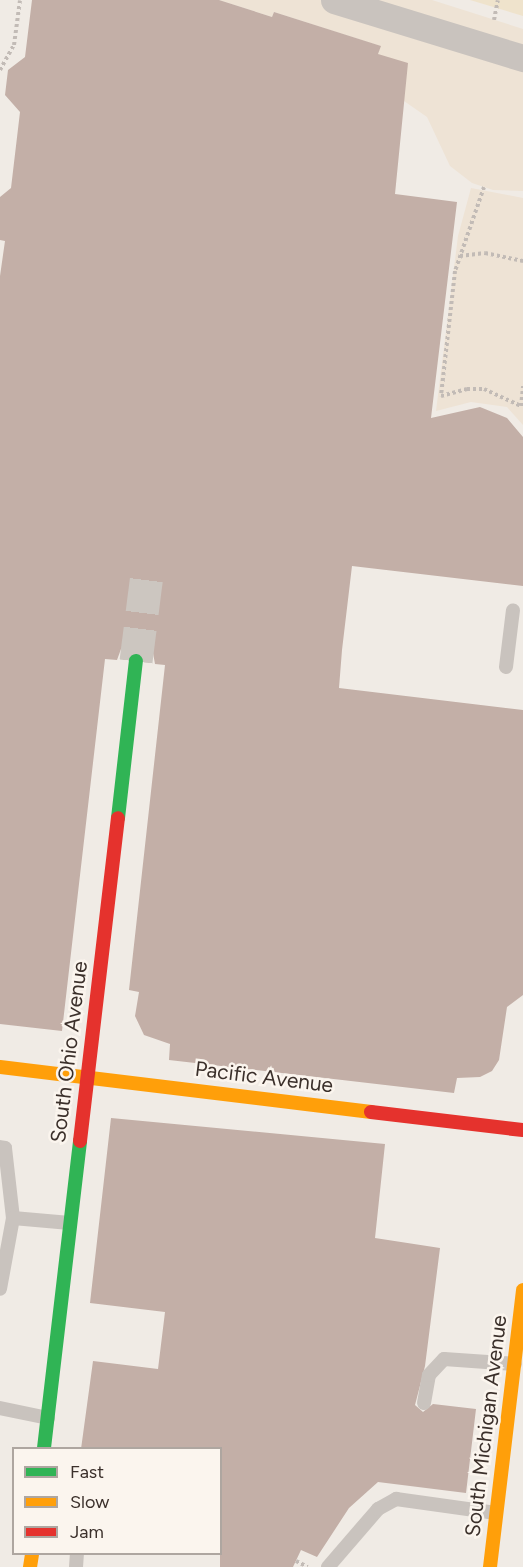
<!DOCTYPE html>
<html>
<head>
<meta charset="utf-8">
<style>
  body { margin:0 }
  #map { position:relative; width:523px; height:1567px; overflow:hidden; background:#f0ebe5; font-family:Figtree,sans-serif }
  div>[style] { position:absolute }
  [style*='--x'] { left:calc(var(--x)*1px); top:calc(var(--y)*1px); width:calc(var(--w)*1px); rotate:calc(var(--a)*1deg) }
  .sand>* { inset:0; background:#efe3cc }
  .plaza>* { inset:0; background:#eee3d5 }
  .building>* { inset:0; background:#c3afa7 }
  .secondary-tunnel>* { height:33px; margin-top:-16.5px; transform-origin:0; background:repeating-linear-gradient(90deg,#ccc6c0 0 33px,transparent 0 49px) }
  .path>* { height:4px; margin-top:-2px; transform-origin:0; background:repeating-linear-gradient(90deg,#c2bbb6 0 3px,transparent 0 6px) }
  .lane>* { height:14px; margin:-7px; padding:0 7px; transform-origin:7px; border-radius:7px; background:#c9c3be }
  .street>* { height:27px; margin:-13.5px; padding:0 13.5px; transform-origin:13.5px; border-radius:13.5px; background:#c9c3be }
  .fast>* { height:14px; margin:-7px; padding:0 7px; transform-origin:7px; border-radius:7px; background:#30b455 }
  .slow>* { height:14px; margin:-7px; padding:0 7px; transform-origin:7px; border-radius:7px; background:#ff9f0a }
  .jam>* { height:14px; margin:-7px; padding:0 7px; transform-origin:7px; border-radius:7px; background:#e5322d }
  span { translate:-50% -50%; white-space:nowrap; text-align:center; line-height:1.15; -webkit-text-stroke:5px #fbf5ee; paint-order:stroke }
  .street-label { font-size:21px; color:#3b302b }
  .legend { position:absolute; left:12px; top:1447px; width:210px; height:108px; box-sizing:border-box; background:#fbf5ee; border:2px solid #aea6a0; margin:0; padding:8px 10px; list-style:none; font-size:18px; color:#3b302b }
  .legend li { display:flex; align-items:center; gap:12px; height:30px }
  .legend b { width:30px; border:2px solid #aea6a0 }
</style>
</head>
<body>
<div id="map">
  <div class="sand">
    <i style="clip-path:polygon(470px 0,523px 0,523px 16px)"></i>
  </div>
  <div class="plaza">
    <i style="clip-path:polygon(219px 0,432px 0,523px 29px,523px 191px,493px 190px,472px 183px,450px 166px,427px 117px,404px 101px,378px 54px,380px 46px,274px 12px,272px 17px)"></i>
    <i style="clip-path:polygon(471px 188px,523px 198px,523px 425px,507px 407px,471px 402px,436px 411px,458px 236px)"></i>
  </div>
  <div class="building">
    <i style="clip-path:polygon(32px 0,219px 0,272px 17px,274px 12px,381px 46px,378px 54px,408px 63px,395px 194px,457px 202px,431px 418px,480px 407px,507px 418px,523px 437px,523px 586px,352px 566px,342px 650px,339px 688px,523px 710px,523px 995px,507px 1007px,499px 1060px,492px 1071px,480px 1077px,457px 1078px,454px 1093px,169px 1060px,170px 1044px,144px 1035px,135px 1016px,139px 992px,129px 990px,165px 665px,155px 664px,153px 653px,139px 643px,121px 649px,117px 660px,105px 659px,62px 1031px,0 1024px,0 276px,5px 241px,0 240px,0 197px,11px 188px,20px 112px,5px 95px,8px 70px,25px 57px)"></i>
    <i style="clip-path:polygon(111px 1118px,385px 1144px,375px 1238px,440px 1248px,425px 1366px,415px 1405px,423px 1412px,433px 1404px,476px 1409px,466px 1493px,378px 1482px,349px 1508px,317px 1557px,301px 1550px,293px 1567px,220px 1567px,220px 1449px,81px 1449px,93px 1361px,158px 1369px,165px 1312px,90px 1303px)"></i>
  </div>
  <div class="secondary-tunnel">
    <i style="--x:136;--y:661;--w:96;--a:-82.8"></i>
  </div>
  <div class="path">
    <i style="--x:494;--y:20;--w:20;--a:-79"></i>
    <i style="--x:0;--y:70;--w:29;--a:-61"></i>
    <i style="--x:14;--y:45;--w:45;--a:-82.4"></i>
    <i style="--x:484;--y:187;--w:89;--a:109"></i>
    <i style="--x:455;--y:271;--w:126;--a:96.4"></i>
    <i style="--x:441;--y:396;--w:27;--a:-15"></i>
    <i style="--x:467;--y:389;--w:17;--a:0"></i>
    <i style="--x:484;--y:389;--w:41;--a:24.7"></i>
    <i style="--x:521;--y:406;--w:20;--a:-84"></i>
    <i style="--x:460;--y:256;--w:25;--a:-7"></i>
    <i style="--x:485;--y:253;--w:39;--a:12"></i>
    <i style="--x:296;--y:1561;--w:13;--a:27"></i>
  </div>
  <div class="lane">
    <i style="--x:506;--y:667;--w:57;--a:-83"></i>
    <i style="--x:0;--y:1147;--w:5;--a:11"></i>
    <i style="--x:5;--y:1148;--w:70;--a:83.5"></i>
    <i style="--x:13;--y:1218;--w:72;--a:100.4"></i>
    <i style="--x:13;--y:1218;--w:57;--a:5"></i>
    <i style="--x:424;--y:1403;--w:28;--a:-80"></i>
    <i style="--x:429;--y:1375;--w:22;--a:-47"></i>
    <i style="--x:444;--y:1359;--w:71;--a:4"></i>
    <i style="--x:0;--y:1408;--w:49;--a:11.8"></i>
    <i style="--x:76;--y:1567;--w:13;--a:-86"></i>
    <i style="--x:328;--y:1567;--w:77;--a:-49.2"></i>
    <i style="--x:378;--y:1509;--w:21;--a:-29"></i>
    <i style="--x:396;--y:1499;--w:101;--a:8"></i>
  </div>
  <div class="street">
    <i style="--x:334;--y:0;--w:198;--a:17.1"></i>
  </div>
  <div class="fast">
    <i style="--x:118;--y:818;--w:158;--a:-83.5"></i>
    <i style="--x:44;--y:1448;--w:309;--a:-83.3"></i>
  </div>
  <div class="slow">
    <i style="--x:0;--y:1067;--w:374;--a:6.9"></i>
    <i style="--x:30;--y:1567;--w:13;--a:-81"></i>
    <i style="--x:490;--y:1567;--w:279;--a:-83.2"></i>
  </div>
  <div class="jam">
    <i style="--x:371;--y:1112;--w:153;--a:6.8"></i>
    <i style="--x:80;--y:1141;--w:325;--a:-83.3"></i>
  </div>
  <div class="street-label">
    <span style="left:69px;top:1052px;rotate:-83deg">South Ohio Avenue</span>
    <span style="left:264px;top:1077px;rotate:7deg">Pacific Avenue</span>
    <span style="left:486px;top:1426px;rotate:-83deg">South Michigan Avenue</span>
  </div>
  <ul class="legend">
  <li><b style="height:8px;background:#30b455"></b>Fast</li>
  <li><b style="height:8px;background:#ff9f0a"></b>Slow</li>
  <li><b style="height:8px;background:#e5322d"></b>Jam</li>
  </ul>
</div>
</body>
</html>
